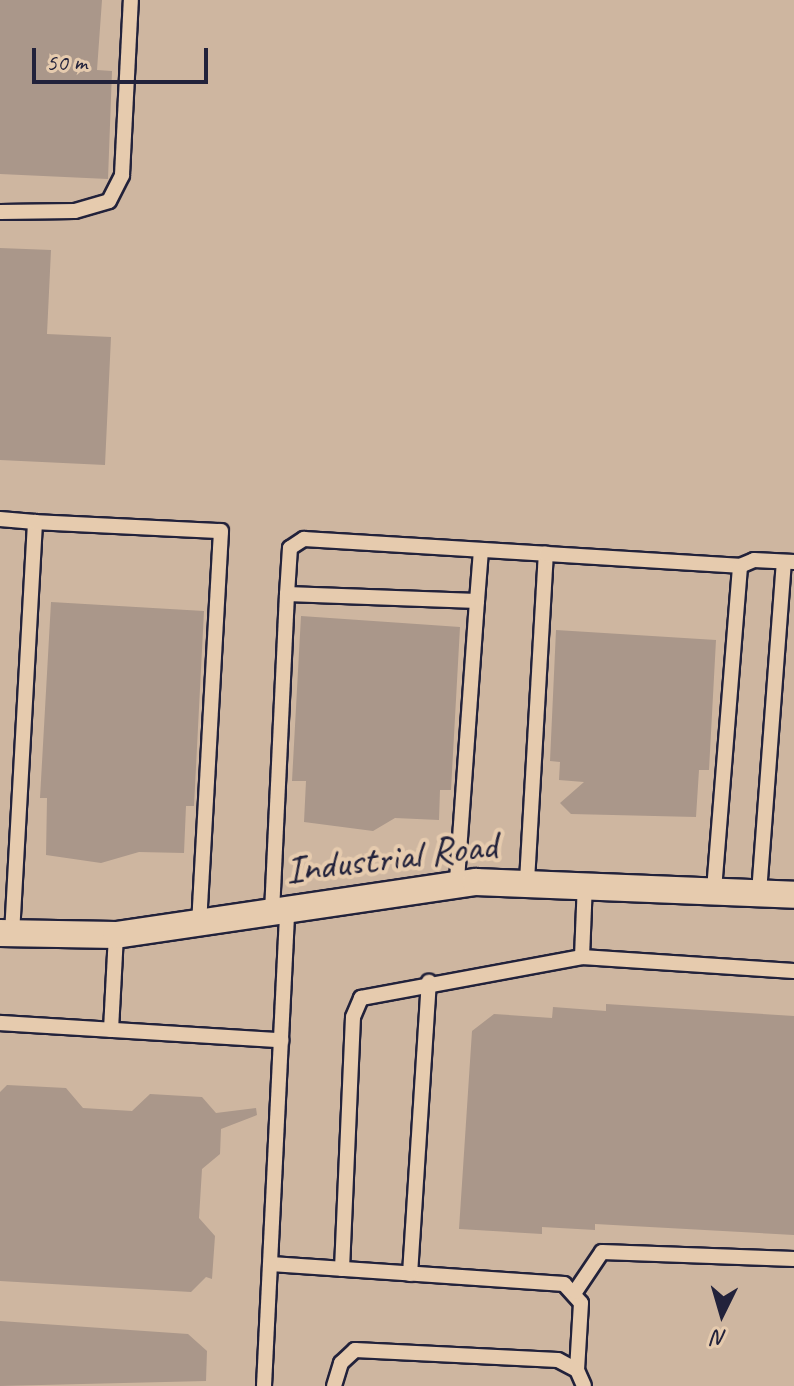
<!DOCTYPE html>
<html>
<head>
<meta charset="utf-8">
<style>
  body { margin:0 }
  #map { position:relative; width:794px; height:1386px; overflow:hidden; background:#dec4a9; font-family:Caveat,sans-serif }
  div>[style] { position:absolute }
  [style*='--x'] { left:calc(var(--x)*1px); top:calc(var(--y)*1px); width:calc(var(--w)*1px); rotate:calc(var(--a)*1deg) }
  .built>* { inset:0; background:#ceb6a0; transform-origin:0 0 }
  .building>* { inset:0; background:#aa978a }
  .roads { filter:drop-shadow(2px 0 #22223b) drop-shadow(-2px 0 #22223b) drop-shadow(0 2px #22223b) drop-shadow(0 -2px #22223b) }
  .service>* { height:14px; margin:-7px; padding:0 7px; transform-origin:7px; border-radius:7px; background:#e6cbae }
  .minor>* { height:26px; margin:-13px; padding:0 13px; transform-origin:13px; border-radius:13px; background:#e6cbae }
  span { translate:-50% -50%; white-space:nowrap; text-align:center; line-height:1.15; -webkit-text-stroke:8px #e6cbae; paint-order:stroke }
  .street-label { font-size:40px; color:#22223b }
  .north { position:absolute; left:682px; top:1274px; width:80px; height:80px; -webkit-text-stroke:6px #e6cbae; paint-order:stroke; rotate:185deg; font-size:22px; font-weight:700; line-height:32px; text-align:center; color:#22223b }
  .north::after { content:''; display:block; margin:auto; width:28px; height:36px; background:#22223b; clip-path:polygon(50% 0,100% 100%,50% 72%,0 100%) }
  .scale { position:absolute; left:32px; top:48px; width:176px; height:36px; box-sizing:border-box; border:4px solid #22223b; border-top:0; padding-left:10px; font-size:24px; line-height:28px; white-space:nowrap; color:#22223b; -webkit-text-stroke:6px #e6cbae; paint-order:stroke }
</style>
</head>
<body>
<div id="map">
  <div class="built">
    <i style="left:0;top:0;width:794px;height:1386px"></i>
  </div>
  <div class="building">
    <i style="clip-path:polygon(0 0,102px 0,97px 70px,112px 71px,108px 179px,0 174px)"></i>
    <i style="clip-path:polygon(0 248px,51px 250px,47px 334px,111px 337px,105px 465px,0 460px)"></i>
    <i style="clip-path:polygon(51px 602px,204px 611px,194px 806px,186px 806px,184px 853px,139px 852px,101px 863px,46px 855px,47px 798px,40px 798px)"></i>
    <i style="clip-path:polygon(301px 616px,460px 627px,451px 790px,440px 790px,439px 820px,395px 818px,373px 831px,304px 822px,306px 781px,292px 781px)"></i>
    <i style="clip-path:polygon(556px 630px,716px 640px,709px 770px,699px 770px,696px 817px,571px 814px,560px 803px,584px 782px,559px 780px,560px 762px,550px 761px)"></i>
    <i style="clip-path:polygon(606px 1004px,794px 1016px,794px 1235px,595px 1224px,595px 1230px,542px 1227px,542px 1234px,459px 1229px,472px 1031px,494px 1014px,552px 1018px,553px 1007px,606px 1011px)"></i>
    <i style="clip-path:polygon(7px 1085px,66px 1088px,83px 1108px,132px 1111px,150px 1094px,202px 1097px,216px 1113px,256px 1108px,257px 1115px,221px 1129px,220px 1154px,202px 1169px,199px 1218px,215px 1236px,212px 1279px,206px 1277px,191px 1292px,0 1281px,0 1092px)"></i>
    <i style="clip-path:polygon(0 1321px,188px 1334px,207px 1351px,206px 1381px,0 1386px)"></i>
  </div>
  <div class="roads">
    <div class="service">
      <i style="--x:0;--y:212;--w:75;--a:-0.8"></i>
      <i style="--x:75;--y:211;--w:35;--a:-16"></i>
      <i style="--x:109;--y:201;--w:29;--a:-63"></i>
      <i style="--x:122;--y:175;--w:175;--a:-87.1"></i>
      <i style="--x:0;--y:519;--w:35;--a:5"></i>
      <i style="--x:287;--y:594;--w:46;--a:-86.3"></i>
      <i style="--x:290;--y:548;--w:17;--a:-33"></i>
      <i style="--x:304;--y:539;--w:242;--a:3.5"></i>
      <i style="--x:477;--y:601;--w:51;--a:-85.5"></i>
      <i style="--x:527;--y:881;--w:328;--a:-86.7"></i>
      <i style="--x:546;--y:554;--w:194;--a:3.5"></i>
      <i style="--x:714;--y:890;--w:325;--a:-85.4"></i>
      <i style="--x:740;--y:566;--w:15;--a:-23"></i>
      <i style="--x:754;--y:560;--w:40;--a:2.9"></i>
      <i style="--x:759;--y:893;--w:332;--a:-85.7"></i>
      <i style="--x:272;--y:912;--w:318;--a:-87.3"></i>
      <i style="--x:287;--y:594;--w:190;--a:2.1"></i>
      <i style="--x:477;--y:601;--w:283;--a:94.1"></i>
      <i style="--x:12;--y:934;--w:413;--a:-86.8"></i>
      <i style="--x:35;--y:522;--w:186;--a:2.8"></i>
      <i style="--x:221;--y:531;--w:395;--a:93.2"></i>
      <i style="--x:582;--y:957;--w:75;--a:-87.7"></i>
      <i style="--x:0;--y:1023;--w:282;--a:3.5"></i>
      <i style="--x:111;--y:1030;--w:95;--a:-87"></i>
      <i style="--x:271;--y:1264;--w:294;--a:3.9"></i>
      <i style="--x:564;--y:1284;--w:25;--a:48"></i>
      <i style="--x:581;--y:1303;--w:67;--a:93.4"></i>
      <i style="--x:342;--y:1269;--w:252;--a:-87.5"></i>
      <i style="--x:353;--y:1017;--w:21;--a:-67"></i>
      <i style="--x:361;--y:998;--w:225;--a:-10.5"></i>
      <i style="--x:582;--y:957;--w:212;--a:3.8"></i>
      <i style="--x:410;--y:1274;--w:293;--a:-86.3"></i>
      <i style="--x:575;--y:1292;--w:48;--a:-56"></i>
      <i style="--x:602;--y:1252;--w:192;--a:2.1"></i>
      <i style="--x:264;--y:1386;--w:478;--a:-87.2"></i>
      <i style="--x:334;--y:1386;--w:24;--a:-73"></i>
      <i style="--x:341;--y:1363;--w:19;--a:-43"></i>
      <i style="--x:355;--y:1350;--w:203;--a:2.8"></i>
      <i style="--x:558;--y:1360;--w:21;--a:28"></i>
      <i style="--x:577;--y:1370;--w:17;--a:66"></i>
    </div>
    <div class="minor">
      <i style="--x:0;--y:933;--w:116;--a:1"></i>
      <i style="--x:116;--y:935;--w:364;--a:-8.4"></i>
      <i style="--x:476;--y:882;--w:318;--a:2.3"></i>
    </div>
  </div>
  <div class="street-label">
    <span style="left:391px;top:857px;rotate:-7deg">Industrial Road</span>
  </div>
  <div class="north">N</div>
  <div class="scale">50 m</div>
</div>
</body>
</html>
